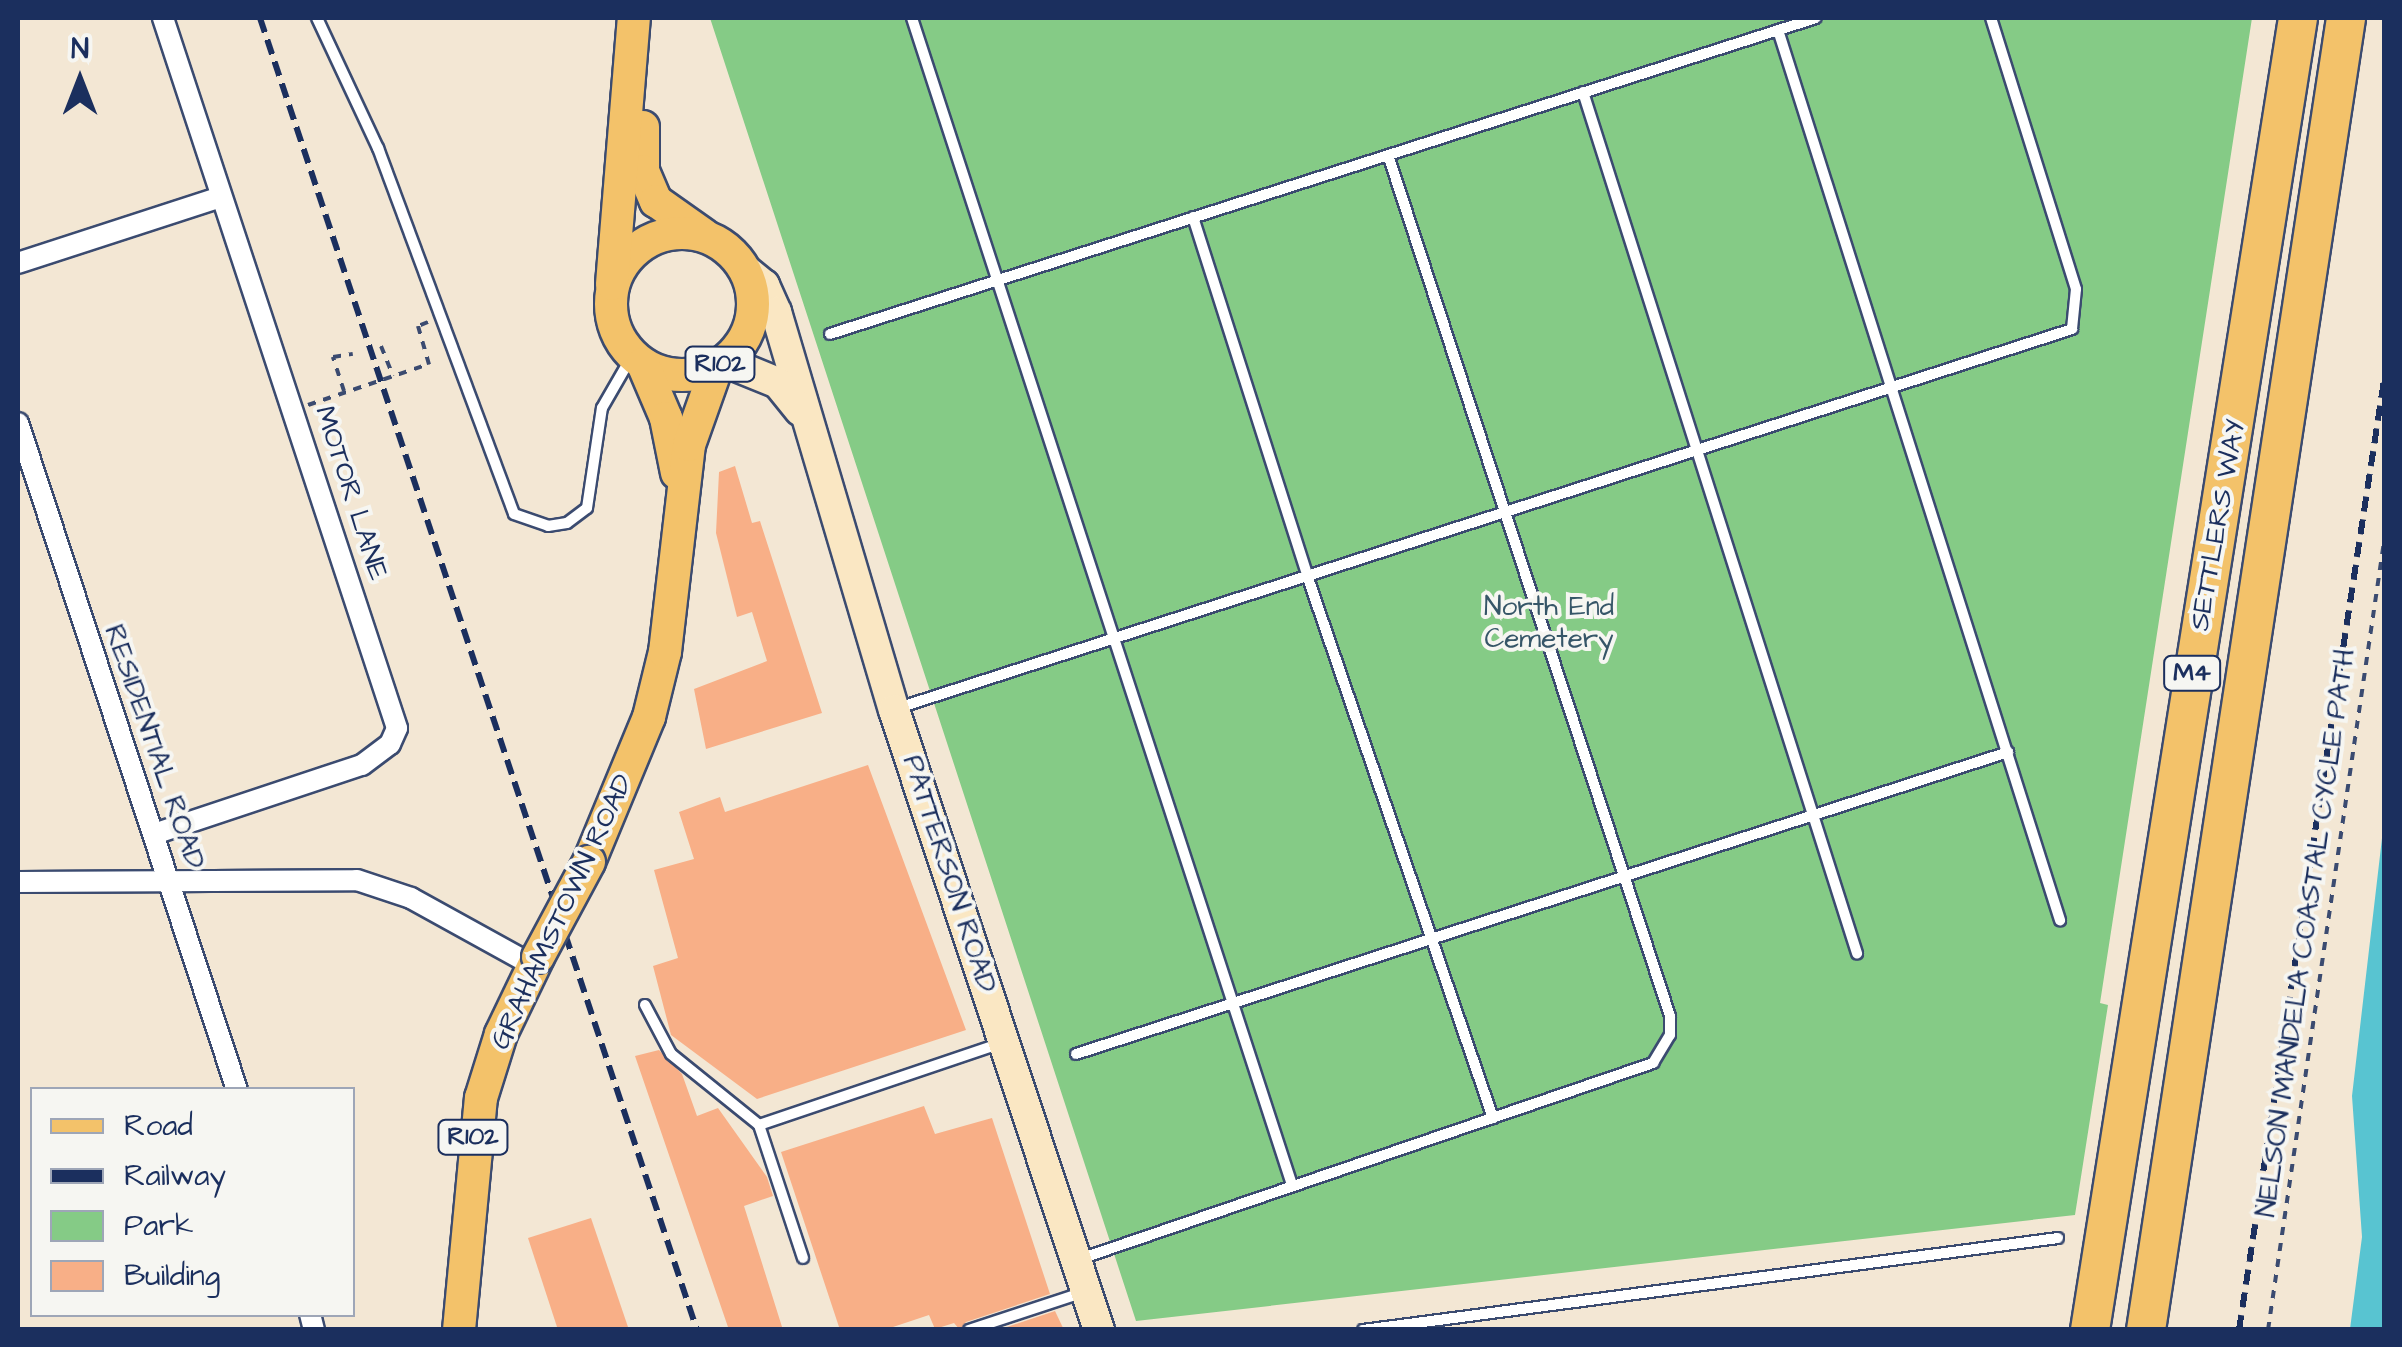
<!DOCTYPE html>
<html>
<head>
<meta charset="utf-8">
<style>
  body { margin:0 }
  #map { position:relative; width:2402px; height:1347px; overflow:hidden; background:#f3e7d4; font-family:"Architects Daughter",sans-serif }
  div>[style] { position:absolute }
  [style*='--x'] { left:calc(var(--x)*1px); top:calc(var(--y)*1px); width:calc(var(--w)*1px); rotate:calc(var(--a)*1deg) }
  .green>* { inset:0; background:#85cb86 }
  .water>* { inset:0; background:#58c4d1 }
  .building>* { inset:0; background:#f8af87 }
  .path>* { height:4px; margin-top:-2px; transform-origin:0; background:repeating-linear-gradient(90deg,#3b4b70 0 8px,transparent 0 16px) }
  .roads { filter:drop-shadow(2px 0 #3b4b70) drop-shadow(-2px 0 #3b4b70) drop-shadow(0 2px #3b4b70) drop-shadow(0 -2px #3b4b70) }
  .lane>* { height:10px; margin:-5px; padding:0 5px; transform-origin:5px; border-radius:5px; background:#fff }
  .street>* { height:20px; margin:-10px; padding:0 10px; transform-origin:10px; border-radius:10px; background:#fff }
  .secondary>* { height:30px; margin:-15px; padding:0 15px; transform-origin:15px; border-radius:15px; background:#fae7c3 }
  .primary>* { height:32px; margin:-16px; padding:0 16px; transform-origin:16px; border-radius:16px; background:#f3c26a }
  .primary>.ring { margin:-16px; padding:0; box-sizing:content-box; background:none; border:32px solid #f3c26a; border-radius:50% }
  .highway>* { height:38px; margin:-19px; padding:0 19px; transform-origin:19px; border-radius:19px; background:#f3c26a }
  .rail>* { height:6px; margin-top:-3px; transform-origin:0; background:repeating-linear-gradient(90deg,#1b2f5e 0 15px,transparent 0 23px) }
  .path-bridge>* { height:4px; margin-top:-2px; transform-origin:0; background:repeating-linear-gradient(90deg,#3b4b70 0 8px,transparent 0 16px) }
  .bridges { filter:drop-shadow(2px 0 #3b4b70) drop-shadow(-2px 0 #3b4b70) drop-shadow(0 2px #3b4b70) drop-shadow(0 -2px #3b4b70) }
  .primary-bridge>* { height:32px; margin:-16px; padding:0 16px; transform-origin:16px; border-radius:16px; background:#f3c26a }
  span { translate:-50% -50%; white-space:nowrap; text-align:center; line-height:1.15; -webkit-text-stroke:8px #f6f6f2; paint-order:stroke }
  .shield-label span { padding:2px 8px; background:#f6f6f2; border:2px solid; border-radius:8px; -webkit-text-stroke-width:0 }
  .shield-label { font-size:25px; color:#1b2f5e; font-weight:700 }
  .street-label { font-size:28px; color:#1b2f5e }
  .park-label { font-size:28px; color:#365668 }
  .frame { position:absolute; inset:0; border:20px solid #1b2f5e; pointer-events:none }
  .legend { position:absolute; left:30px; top:1087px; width:325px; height:230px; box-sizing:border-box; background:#f6f6f2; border:2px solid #9ea6b7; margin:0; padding:12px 18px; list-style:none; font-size:30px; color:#1b2f5e }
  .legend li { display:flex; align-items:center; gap:20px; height:50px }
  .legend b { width:50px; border:2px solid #9ea6b7 }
  .north { position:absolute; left:30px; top:30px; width:100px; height:100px; -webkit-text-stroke:8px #f6f6f2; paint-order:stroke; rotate:0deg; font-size:28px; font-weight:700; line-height:40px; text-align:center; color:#1b2f5e }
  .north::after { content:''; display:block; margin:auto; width:35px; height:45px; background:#1b2f5e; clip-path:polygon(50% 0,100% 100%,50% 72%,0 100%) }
</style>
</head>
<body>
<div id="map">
  <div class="green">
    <i style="clip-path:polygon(710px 18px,2252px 18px,2100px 1003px,2108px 1005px,2075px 1215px,1136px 1321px)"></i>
  </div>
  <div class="water">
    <i style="clip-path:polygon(2384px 821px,2384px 1329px,2350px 1329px,2362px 1237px,2352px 1096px)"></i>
  </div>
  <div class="building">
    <i style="clip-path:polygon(735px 466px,752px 523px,760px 521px,822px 713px,706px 749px,694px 689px,767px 661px,752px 612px,737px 617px,716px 533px,719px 472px)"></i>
    <i style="clip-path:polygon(868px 765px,966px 1030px,757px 1099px,671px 1035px,653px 966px,678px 958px,654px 870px,694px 859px,679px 812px,720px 797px,725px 812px)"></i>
    <i style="clip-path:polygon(659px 1050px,682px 1074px,697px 1116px,718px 1108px,767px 1177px,773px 1196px,744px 1206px,783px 1330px,729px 1330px,635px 1056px)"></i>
    <i style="clip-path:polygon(924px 1106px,935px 1134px,992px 1118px,1050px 1294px,966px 1322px,960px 1330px,954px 1323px,935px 1329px,929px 1315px,884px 1330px,840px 1330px,781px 1152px)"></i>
    <i style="clip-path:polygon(591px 1218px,629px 1330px,558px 1330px,528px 1238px)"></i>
    <i style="clip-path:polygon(1055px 1311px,1064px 1330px,998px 1330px)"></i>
  </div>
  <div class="path">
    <i style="--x:428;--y:322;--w:11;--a:158"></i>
    <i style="--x:418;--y:326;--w:40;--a:74"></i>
    <i style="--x:381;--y:346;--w:32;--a:68"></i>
    <i style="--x:344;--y:391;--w:36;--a:-108"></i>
    <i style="--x:333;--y:357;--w:20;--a:-9"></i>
    <i style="--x:2268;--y:1330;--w:796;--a:-81.63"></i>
  </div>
  <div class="roads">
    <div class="lane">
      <i style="--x:317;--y:18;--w:144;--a:64.9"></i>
      <i style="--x:378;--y:148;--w:390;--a:69.6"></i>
      <i style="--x:514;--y:514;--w:36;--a:19"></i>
      <i style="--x:548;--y:526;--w:19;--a:-9"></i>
      <i style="--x:567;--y:523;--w:25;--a:-37"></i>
      <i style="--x:587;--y:508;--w:101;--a:-81.5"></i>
      <i style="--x:602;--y:408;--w:60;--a:-60"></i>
      <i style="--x:912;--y:18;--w:1227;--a:71.96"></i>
      <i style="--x:1778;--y:30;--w:934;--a:72.42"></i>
      <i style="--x:1583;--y:92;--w:904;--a:72.35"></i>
      <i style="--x:1193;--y:217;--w:379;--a:72.3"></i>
      <i style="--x:1308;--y:578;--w:571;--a:71.09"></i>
      <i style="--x:830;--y:334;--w:1035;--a:-17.77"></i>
      <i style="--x:895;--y:709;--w:1237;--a:-17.89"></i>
      <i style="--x:2072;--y:329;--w:40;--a:-84.3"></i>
      <i style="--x:2076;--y:289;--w:284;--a:-107.4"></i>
      <i style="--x:645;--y:1005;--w:55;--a:62"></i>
      <i style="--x:671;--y:1054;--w:113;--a:38.9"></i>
      <i style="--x:759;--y:1125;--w:256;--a:-18.7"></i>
      <i style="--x:1076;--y:1054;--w:980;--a:-17.95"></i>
      <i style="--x:759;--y:1125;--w:140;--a:71.7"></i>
      <i style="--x:1080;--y:1259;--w:606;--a:-18.88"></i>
      <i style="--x:1653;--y:1063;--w:33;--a:-59"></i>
      <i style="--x:1670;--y:1035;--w:19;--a:-90"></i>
      <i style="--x:1670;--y:1016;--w:906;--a:-108.13"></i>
      <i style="--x:969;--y:1330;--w:118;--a:-18.3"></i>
      <i style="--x:1363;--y:1330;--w:701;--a:-7.54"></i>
    </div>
    <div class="street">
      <i style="--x:18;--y:263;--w:213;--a:-18"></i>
      <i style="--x:18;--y:423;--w:702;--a:71.82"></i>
      <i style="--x:154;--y:834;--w:219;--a:-18.4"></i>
      <i style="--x:362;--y:765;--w:35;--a:-37"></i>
      <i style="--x:390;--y:744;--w:17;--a:-66"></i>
      <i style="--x:397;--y:728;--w:748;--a:-108.24"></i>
      <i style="--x:18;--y:882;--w:339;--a:-0.3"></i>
      <i style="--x:357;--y:880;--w:57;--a:18.4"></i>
      <i style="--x:411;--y:898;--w:141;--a:28.9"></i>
      <i style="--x:310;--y:1314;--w:16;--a:76"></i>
    </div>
    <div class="secondary">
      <i style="--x:744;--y:269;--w:26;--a:39"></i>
      <i style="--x:764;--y:285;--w:30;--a:66"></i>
      <i style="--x:776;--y:312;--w:415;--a:73.5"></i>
      <i style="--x:894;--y:710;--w:653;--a:71.7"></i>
      <i style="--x:724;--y:361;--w:58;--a:22.2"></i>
      <i style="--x:778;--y:383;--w:35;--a:51"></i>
    </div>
    <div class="primary">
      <i style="--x:643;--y:127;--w:44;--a:90"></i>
      <i style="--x:643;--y:171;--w:33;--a:67"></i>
      <i style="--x:656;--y:201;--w:59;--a:35.3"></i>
      <i class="ring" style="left:611px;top:233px;width:110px;height:110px"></i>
      <i style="--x:612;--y:284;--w:267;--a:-85.3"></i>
      <i style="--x:643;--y:364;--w:59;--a:66.9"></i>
      <i style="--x:666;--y:418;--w:56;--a:78.7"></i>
      <i style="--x:589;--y:862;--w:157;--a:-67.5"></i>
      <i style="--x:649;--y:717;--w:67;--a:-76.2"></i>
      <i style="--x:665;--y:652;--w:208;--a:-83.4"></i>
      <i style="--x:689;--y:445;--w:84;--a:-70.5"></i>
      <i style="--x:459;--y:1330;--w:233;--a:-84.6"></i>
      <i style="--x:481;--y:1098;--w:67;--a:-72.6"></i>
      <i style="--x:501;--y:1034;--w:85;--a:-64.3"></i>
    </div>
    <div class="highway">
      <i style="--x:2090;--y:1330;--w:1328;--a:-80.99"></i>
      <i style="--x:2146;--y:1330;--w:1327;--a:-81.33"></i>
    </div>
  </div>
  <div class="rail">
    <i style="--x:260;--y:18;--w:1383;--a:71.58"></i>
    <i style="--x:2239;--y:1330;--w:961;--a:-81.32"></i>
  </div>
  <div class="path-bridge">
    <i style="--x:308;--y:405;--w:128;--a:-18.7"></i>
  </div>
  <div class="bridges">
    <div class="primary-bridge">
      <i style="--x:538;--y:957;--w:108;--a:-61.8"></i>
    </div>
  </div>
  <div class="shield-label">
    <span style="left:720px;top:364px">R102</span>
    <span style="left:2192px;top:673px">M4</span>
    <span style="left:473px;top:1137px">R102</span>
  </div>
  <div class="street-label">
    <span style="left:351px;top:493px;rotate:72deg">MOTOR LANE</span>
    <span style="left:2218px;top:525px;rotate:-80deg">SETTLERS WAY</span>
    <span style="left:154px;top:747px;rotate:71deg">RESIDENTIAL ROAD</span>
    <span style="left:949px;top:874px;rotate:72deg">PATTERSON ROAD</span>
    <span style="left:562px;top:912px;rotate:-65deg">GRAHAMSTOWN ROAD</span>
    <span style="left:2306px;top:933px;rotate:-82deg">NELSON MANDELA COASTAL CYCLE PATH</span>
  </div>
  <div class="park-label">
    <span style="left:1549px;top:623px">North End<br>Cemetery</span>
  </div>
  <div class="frame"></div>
  <ul class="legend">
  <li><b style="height:12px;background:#f3c26a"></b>Road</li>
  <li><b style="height:12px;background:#1b2f5e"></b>Railway</li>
  <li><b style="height:28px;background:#85cb86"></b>Park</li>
  <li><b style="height:28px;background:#f8af87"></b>Building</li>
  </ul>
  <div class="north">N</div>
</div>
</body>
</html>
